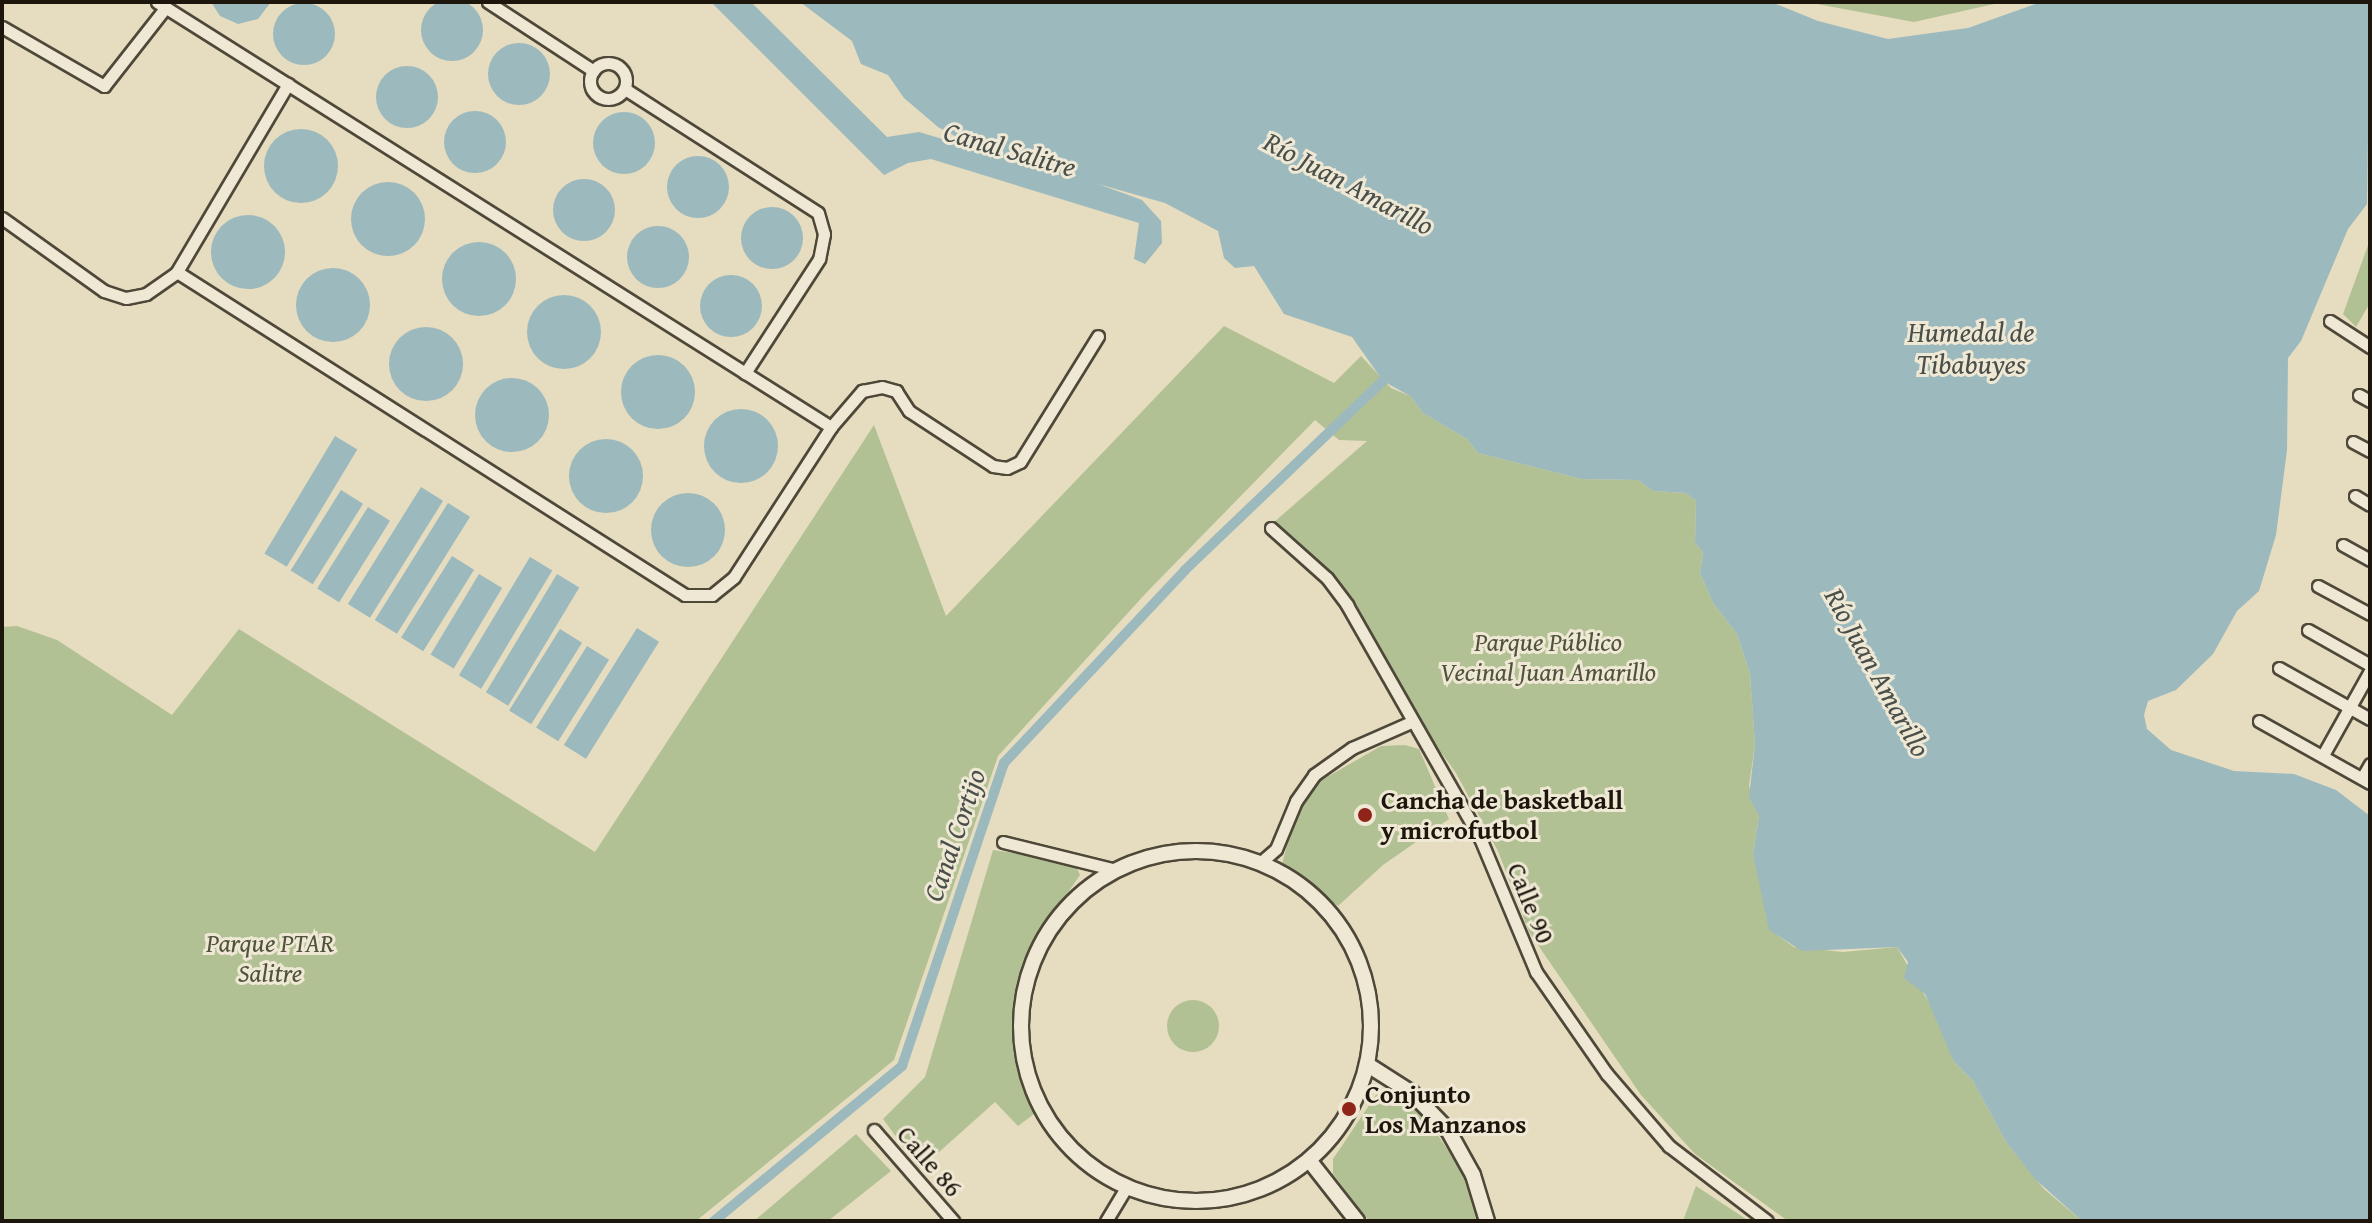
<!DOCTYPE html>
<html>
<head>
<meta charset="utf-8">
<style>
  body { margin:0 }
  #map { position:relative; width:2372px; height:1223px; overflow:hidden; background:#e6dcbf; font-family:"Gentium Book Plus",serif }
  div>[style] { position:absolute }
  [style*='--x'] { left:calc(var(--x)*1px); top:calc(var(--y)*1px); width:calc(var(--w)*1px); rotate:calc(var(--a)*1deg) }
  .green>* { inset:0; background:#b2c194 }
  .round { border-radius:50% }
  .water>* { inset:0; background:#9cb9bd; transform-origin:0 0 }
  .canal>* { height:10px; margin:-5px; padding:0 5px; transform-origin:5px; border-radius:5px; background:#9cb9bd }
  .roads { filter:drop-shadow(2px 0 #4e4839) drop-shadow(-2px 0 #4e4839) drop-shadow(0 2px #4e4839) drop-shadow(0 -2px #4e4839) }
  .minor>* { height:11px; margin:-5.5px; padding:0 5.5px; transform-origin:5.5px; border-radius:5.5px; background:#efe8d5 }
  .minor>.ring { margin:-5.5px; padding:0; box-sizing:content-box; background:none; border:11px solid #efe8d5; border-radius:50% }
  .tertiary>* { height:14px; margin:-7px; padding:0 7px; transform-origin:7px; border-radius:7px; background:#efe8d5 }
  .tertiary>.ring { margin:-7px; padding:0; box-sizing:content-box; background:none; border:14px solid #efe8d5; border-radius:50% }
  .dots>* { width:22px; height:22px; translate:-50% -50%; box-sizing:border-box; border:4px solid #efe8d5; border-radius:50% }
  span { translate:-50% -50%; white-space:nowrap; text-align:center; line-height:1.15; -webkit-text-stroke:6px #efe8d5; paint-order:stroke }
  .park-label { font-size:26px; color:#50523c; font-style:italic }
  .poi-label { font-size:26px; color:#1c160c; font-weight:700 }
  .left { translate:0 -50%; text-align:left }
  .street-label { font-size:26px; color:#1c160c }
  .water-label { font-size:28px; color:#494f4a; font-style:italic }
  .frame { position:absolute; inset:0; border:4px solid #1c160c; pointer-events:none }
</style>
</head>
<body>
<div id="map">
  <div class="green">
    <i style="clip-path:polygon(1806px 2px,2003px 2px,1914px 22px)"></i>
    <i style="clip-path:polygon(2370px 240px,2370px 303px,2356px 327px,2343px 314px)"></i>
    <i style="clip-path:polygon(1224px 326px,1334px 383px,1361px 356px,1391px 388px,1410px 396px,1423px 413px,1467px 439px,1478px 453px,1581px 479px,1638px 480px,1653px 491px,1686px 493px,1696px 501px,1695px 543px,1703px 552px,1700px 573px,1713px 603px,1737px 634px,1750px 674px,1755px 744px,1749px 786px,1759px 816px,1753px 854px,1777px 935px,1794px 947px,1843px 952px,1897px 947px,1940px 1022px,1954px 1062px,1973px 1081px,2006px 1142px,2044px 1189px,2082px 1221px,1788px 1221px,1695px 1154px,1641px 1095px,1529px 932px,1498px 851px,1456px 773px,1407px 705px,1335px 581px,1273px 523px,1367px 441px,1339px 440px,1315px 420px,1146px 593px,998px 756px,894px 1060px,696px 1221px,2px 1221px,2px 627px,17px 626px,57px 640px,172px 715px,239px 629px,595px 852px,874px 425px,946px 616px)"></i>
    <i style="clip-path:polygon(1405px 745px,1419px 749px,1449px 819px,1383px 865px,1338px 906px,1281px 869px,1294px 815px,1315px 784px,1381px 746px)"></i>
    <i style="clip-path:polygon(993px 850px,1048px 858px,1077px 868px,1080px 875px,1042px 930px,1016px 1003px,1018px 1071px,1034px 1114px,1018px 1126px,995px 1102px,920px 1169px,883px 1119px,925px 1077px)"></i>
    <i class="round" style="left:1167px;top:1000px;width:52px;height:52px"></i>
    <i style="clip-path:polygon(1380px 1089px,1412px 1102px,1427px 1118px,1464px 1175px,1478px 1221px,1369px 1221px,1333px 1174px,1333px 1159px)"></i>
    <i style="clip-path:polygon(856px 1134px,891px 1171px,828px 1221px,754px 1221px)"></i>
    <i style="clip-path:polygon(1696px 1186px,1749px 1221px,1683px 1221px)"></i>
  </div>
  <div class="water">
    <i class="round" style="left:421px;top:-1px;width:62px;height:62px"></i>
    <i style="clip-path:polygon(211px 2px,271px 2px,258px 19px,238px 24px,220px 16px)"></i>
    <i style="clip-path:polygon(711px 2px,751px 2px,887px 137px,919px 132px,983px 151px,938px 127px,904px 98px,888px 75px,861px 64px,852px 41px,800px 2px,1771px 2px,1818px 21px,1888px 39px,1968px 28px,2041px 2px,2370px 2px,2367px 204px,2348px 229px,2301px 341px,2288px 358px,2287px 450px,2276px 535px,2259px 591px,2237px 611px,2213px 654px,2176px 690px,2148px 701px,2144px 715px,2147px 729px,2171px 750px,2234px 771px,2294px 774px,2336px 790px,2370px 816px,2370px 1221px,2082px 1221px,2035px 1179px,2006px 1142px,1973px 1081px,1954px 1062px,1925px 994px,1904px 978px,1908px 962px,1897px 947px,1802px 951px,1769px 930px,1753px 854px,1759px 816px,1749px 797px,1755px 744px,1750px 674px,1737px 634px,1713px 603px,1700px 573px,1703px 552px,1695px 543px,1696px 501px,1686px 493px,1653px 491px,1638px 480px,1581px 479px,1478px 453px,1467px 439px,1423px 413px,1410px 396px,1383px 381px,1352px 337px,1284px 314px,1254px 266px,1235px 268px,1224px 258px,1218px 231px,1165px 203px,1098px 184px,1142px 200px,1161px 221px,1162px 243px,1145px 264px,1134px 259px,1139px 223px,931px 159px,908px 163px,884px 175px)"></i>
    <i class="round" style="left:273px;top:3px;width:62px;height:62px"></i>
    <i class="round" style="left:488px;top:43px;width:62px;height:62px"></i>
    <i class="round" style="left:376px;top:66px;width:62px;height:62px"></i>
    <i class="round" style="left:444px;top:111px;width:62px;height:62px"></i>
    <i class="round" style="left:593px;top:112px;width:62px;height:62px"></i>
    <i class="round" style="left:264px;top:129px;width:74px;height:74px"></i>
    <i class="round" style="left:667px;top:156px;width:62px;height:62px"></i>
    <i class="round" style="left:553px;top:179px;width:62px;height:62px"></i>
    <i class="round" style="left:351px;top:182px;width:74px;height:74px"></i>
    <i class="round" style="left:741px;top:207px;width:62px;height:62px"></i>
    <i class="round" style="left:211px;top:215px;width:74px;height:74px"></i>
    <i class="round" style="left:627px;top:226px;width:62px;height:62px"></i>
    <i class="round" style="left:442px;top:242px;width:74px;height:74px"></i>
    <i class="round" style="left:296px;top:268px;width:74px;height:74px"></i>
    <i class="round" style="left:700px;top:275px;width:62px;height:62px"></i>
    <i class="round" style="left:527px;top:295px;width:74px;height:74px"></i>
    <i class="round" style="left:389px;top:327px;width:74px;height:74px"></i>
    <i class="round" style="left:621px;top:355px;width:74px;height:74px"></i>
    <i class="round" style="left:475px;top:378px;width:74px;height:74px"></i>
    <i class="round" style="left:704px;top:409px;width:74px;height:74px"></i>
    <i style="left:335px;top:436px;width:26px;height:137px;rotate:31deg"></i>
    <i class="round" style="left:569px;top:439px;width:74px;height:74px"></i>
    <i style="left:421px;top:487px;width:26px;height:138px;rotate:32deg"></i>
    <i style="left:341px;top:490px;width:26px;height:95px;rotate:32deg"></i>
    <i class="round" style="left:651px;top:493px;width:74px;height:74px"></i>
    <i style="left:448px;top:503px;width:26px;height:138px;rotate:32deg"></i>
    <i style="left:368px;top:507px;width:26px;height:96px;rotate:32deg"></i>
    <i style="left:452px;top:556px;width:26px;height:96px;rotate:32deg"></i>
    <i style="left:530px;top:557px;width:26px;height:138px;rotate:31deg"></i>
    <i style="left:479px;top:574px;width:27px;height:94px;rotate:31deg"></i>
    <i style="left:557px;top:574px;width:26px;height:138px;rotate:31deg"></i>
    <i style="left:637px;top:628px;width:26px;height:138px;rotate:32deg"></i>
    <i style="left:560px;top:629px;width:26px;height:96px;rotate:32deg"></i>
    <i style="left:587px;top:646px;width:26px;height:96px;rotate:32deg"></i>
  </div>
  <div class="canal">
    <i style="--x:714;--y:1221;--w:244;--a:-39.5"></i>
    <i style="--x:902;--y:1066;--w:320;--a:-71.4"></i>
    <i style="--x:1004;--y:763;--w:265;--a:-46.8"></i>
    <i style="--x:1185;--y:570;--w:274;--a:-43.7"></i>
  </div>
  <div class="roads">
    <div class="minor">
      <i style="--x:157;--y:2;--w:797;--a:32.23"></i>
      <i style="--x:488;--y:2;--w:126;--a:33.1"></i>
      <i style="--x:2;--y:27;--w:118;--a:30"></i>
      <i style="--x:104;--y:86;--w:100;--a:-51.9"></i>
      <i class="ring" style="left:590px;top:63px;width:25px;height:25px"></i>
      <i style="--x:288;--y:84;--w:218;--a:120.6"></i>
      <i style="--x:177;--y:272;--w:602;--a:32.45"></i>
      <i style="--x:685;--y:595;--w:27;--a:0"></i>
      <i style="--x:712;--y:595;--w:28;--a:-39"></i>
      <i style="--x:734;--y:577;--w:179;--a:-57.1"></i>
      <i style="--x:831;--y:427;--w:48;--a:-49.3"></i>
      <i style="--x:862;--y:391;--w:20;--a:-11"></i>
      <i style="--x:882;--y:387;--w:15;--a:16"></i>
      <i style="--x:896;--y:391;--w:24;--a:57"></i>
      <i style="--x:909;--y:411;--w:100;--a:33.2"></i>
      <i style="--x:993;--y:466;--w:14;--a:8"></i>
      <i style="--x:1007;--y:468;--w:14;--a:-25"></i>
      <i style="--x:1020;--y:462;--w:148;--a:-58.2"></i>
      <i style="--x:625;--y:89;--w:229;--a:32.7"></i>
      <i style="--x:818;--y:213;--w:22;--a:74"></i>
      <i style="--x:824;--y:234;--w:25;--a:101"></i>
      <i style="--x:819;--y:259;--w:136;--a:123"></i>
      <i style="--x:2;--y:218;--w:125;--a:35.6"></i>
      <i style="--x:104;--y:291;--w:23;--a:18"></i>
      <i style="--x:126;--y:298;--w:20;--a:-11"></i>
      <i style="--x:146;--y:294;--w:38;--a:-35"></i>
      <i style="--x:2330;--y:321;--w:48;--a:33"></i>
      <i style="--x:2359;--y:395;--w:13;--a:29"></i>
      <i style="--x:2353;--y:442;--w:19;--a:28"></i>
      <i style="--x:2355;--y:496;--w:17;--a:31"></i>
      <i style="--x:1271;--y:528;--w:75;--a:41.8"></i>
      <i style="--x:1327;--y:578;--w:34;--a:53"></i>
      <i style="--x:1347;--y:605;--w:268;--a:60.3"></i>
      <i style="--x:1480;--y:838;--w:145;--a:67.3"></i>
      <i style="--x:1536;--y:972;--w:124;--a:55.2"></i>
      <i style="--x:1607;--y:1074;--w:95;--a:49.3"></i>
      <i style="--x:1669;--y:1146;--w:123;--a:37.4"></i>
      <i style="--x:2343;--y:545;--w:31;--a:29"></i>
      <i style="--x:2318;--y:586;--w:59;--a:28.3"></i>
      <i style="--x:2308;--y:630;--w:71;--a:29.4"></i>
      <i style="--x:2279;--y:668;--w:104;--a:29.3"></i>
      <i style="--x:2259;--y:721;--w:127;--a:29.2"></i>
      <i style="--x:2323;--y:755;--w:96;--a:-60.8"></i>
      <i style="--x:2362;--y:778;--w:16;--a:-60"></i>
      <i style="--x:1003;--y:842;--w:116;--a:13.9"></i>
      <i style="--x:1260;--y:863;--w:21;--a:-41"></i>
      <i style="--x:1276;--y:849;--w:52;--a:-67.4"></i>
      <i style="--x:1296;--y:801;--w:32;--a:-55"></i>
      <i style="--x:1314;--y:775;--w:47;--a:-35.4"></i>
      <i style="--x:1352;--y:748;--w:64;--a:-23.8"></i>
      <i style="--x:874;--y:1130;--w:121;--a:49"></i>
      <i style="--x:1106;--y:1221;--w:39;--a:-59"></i>
    </div>
    <div class="tertiary">
      <i class="ring" style="left:1021px;top:851px;width:336px;height:336px"></i>
      <i style="--x:1368;--y:1065;--w:52;--a:32.5"></i>
      <i style="--x:1412;--y:1093;--w:52;--a:45.8"></i>
      <i style="--x:1448;--y:1130;--w:51;--a:60.9"></i>
      <i style="--x:1473;--y:1175;--w:48;--a:73.1"></i>
      <i style="--x:1309;--y:1160;--w:78;--a:51.8"></i>
    </div>
  </div>
  <div class="dots">
    <i style="left:1365px;top:815px;background:#8f2418"></i>
    <i style="left:1349px;top:1109px;background:#8f2418"></i>
  </div>
  <div class="park-label">
    <span style="left:1548px;top:657px">Parque Público<br>Vecinal Juan Amarillo</span>
    <span style="left:270px;top:958px">Parque PTAR<br>Salitre</span>
  </div>
  <div class="poi-label">
    <span class="left" style="left:1381px;top:815px">Cancha de basketball<br>y microfutbol</span>
    <span class="left" style="left:1365px;top:1109px">Conjunto<br>Los Manzanos</span>
  </div>
  <div class="street-label">
    <span style="left:1531px;top:903px;rotate:68deg">Calle 90</span>
    <span style="left:930px;top:1161px;rotate:49deg">Calle 86</span>
  </div>
  <div class="water-label">
    <span style="left:1010px;top:149px;rotate:16deg">Canal Salitre</span>
    <span style="left:1349px;top:183px;rotate:28deg">Río Juan Amarillo</span>
    <span style="left:1971px;top:348px">Humedal de<br>Tibabuyes</span>
    <span style="left:1878px;top:672px;rotate:61deg">Río Juan Amarillo</span>
    <span style="left:954px;top:835px;rotate:-71deg">Canal Cortijo</span>
  </div>
  <div class="frame"></div>
</div>
</body>
</html>
